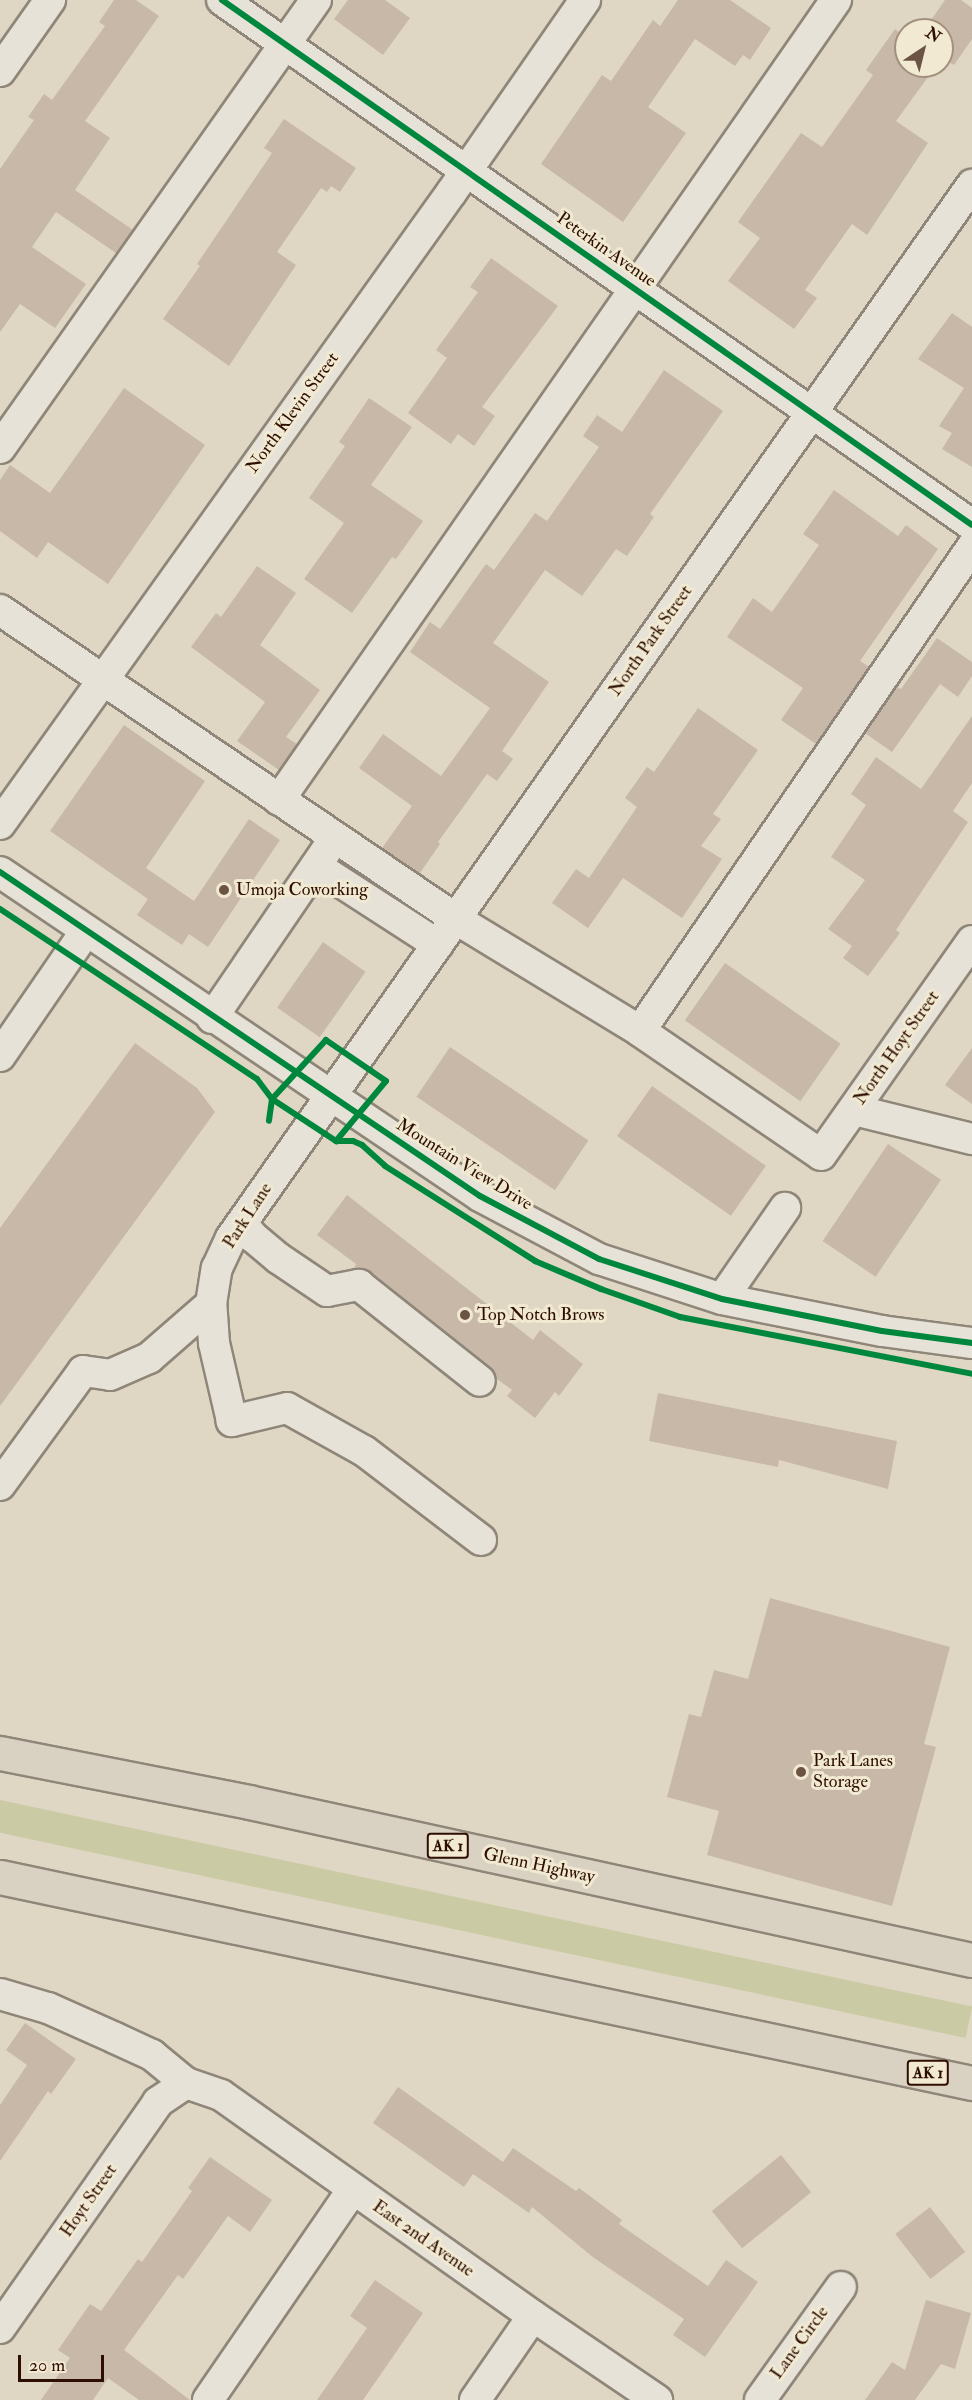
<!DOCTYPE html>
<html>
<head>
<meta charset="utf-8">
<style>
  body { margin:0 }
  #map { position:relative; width:972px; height:2400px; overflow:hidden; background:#dfd7c3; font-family:"IM FELL Double Pica",serif }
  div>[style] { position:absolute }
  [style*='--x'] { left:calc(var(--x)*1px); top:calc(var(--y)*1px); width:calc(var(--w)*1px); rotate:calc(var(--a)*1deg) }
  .green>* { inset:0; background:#cacaa5; transform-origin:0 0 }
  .building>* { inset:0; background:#c8b8a8; transform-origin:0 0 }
  .roads { filter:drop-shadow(2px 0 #8f8679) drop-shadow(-2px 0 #8f8679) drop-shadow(0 2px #8f8679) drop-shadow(0 -2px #8f8679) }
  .minor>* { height:30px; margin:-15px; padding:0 15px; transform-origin:15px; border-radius:15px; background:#e6e2d7 }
  .highway>* { height:33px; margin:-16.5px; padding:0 16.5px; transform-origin:16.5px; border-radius:16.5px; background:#d9d2c3 }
  .cycleway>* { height:6px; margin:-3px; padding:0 3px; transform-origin:3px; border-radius:3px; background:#00873e }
  .dots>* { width:16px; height:16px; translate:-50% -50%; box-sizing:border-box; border:3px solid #f1e9d1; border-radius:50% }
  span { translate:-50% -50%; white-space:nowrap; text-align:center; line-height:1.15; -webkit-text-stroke:6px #f1e9d1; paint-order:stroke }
  .shield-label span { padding:2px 4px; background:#f1e9d1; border:2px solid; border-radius:4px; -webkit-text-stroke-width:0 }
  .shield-label { font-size:16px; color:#2e0e00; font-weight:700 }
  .street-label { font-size:18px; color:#2e0e00 }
  .poi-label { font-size:18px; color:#2e0e00 }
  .left { translate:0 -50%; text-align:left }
  .north { position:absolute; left:894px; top:18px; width:60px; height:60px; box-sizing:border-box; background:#f1e9d1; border:2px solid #a3917d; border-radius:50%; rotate:35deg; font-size:16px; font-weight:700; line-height:24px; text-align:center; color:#2e0e00 }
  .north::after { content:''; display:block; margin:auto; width:21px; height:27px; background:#6c5444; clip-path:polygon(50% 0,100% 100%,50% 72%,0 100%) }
  .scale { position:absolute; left:18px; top:2355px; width:86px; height:27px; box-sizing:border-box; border:3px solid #2e0e00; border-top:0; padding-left:8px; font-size:18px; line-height:21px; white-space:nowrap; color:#2e0e00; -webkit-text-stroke:4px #f1e9d1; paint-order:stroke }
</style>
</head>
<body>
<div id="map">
  <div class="green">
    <i style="left:0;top:1800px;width:994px;height:32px;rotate:12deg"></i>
  </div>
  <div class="building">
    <i style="clip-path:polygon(114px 0,136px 0,159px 16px,85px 121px,110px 138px,75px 190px,133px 230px,116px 253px,56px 212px,32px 247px,86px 284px,55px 328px,20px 304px,0 332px,0 169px,34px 120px,28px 117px,44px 94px,52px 100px,105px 26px,99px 22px)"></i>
    <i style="clip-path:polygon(348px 0,385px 0,410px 18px,383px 55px,334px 19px)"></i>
    <i style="clip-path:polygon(678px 0,730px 0,771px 28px,750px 60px,743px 55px,735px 66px,695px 39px,648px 107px,686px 133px,623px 222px,541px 164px,602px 75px,611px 81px,653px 20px,660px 26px)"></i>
    <i style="clip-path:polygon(945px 0,961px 0,972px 8px,972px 39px,954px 65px,942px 58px,942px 30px,924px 30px)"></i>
    <i style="clip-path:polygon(895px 29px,906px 38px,906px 66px,936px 66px,896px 121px,928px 143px,867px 235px,852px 224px,805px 290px,817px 298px,794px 329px,728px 281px,760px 238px,738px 222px,801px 133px,822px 147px,873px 75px,866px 70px)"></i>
    <i style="clip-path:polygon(284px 119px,356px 168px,340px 192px,331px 186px,327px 192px,321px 188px,277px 252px,296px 265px,229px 366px,163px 319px,200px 266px,197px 264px,272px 153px,264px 148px)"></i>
    <i style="clip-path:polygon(491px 258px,558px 306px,482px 407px,495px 416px,474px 446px,458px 434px,451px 444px,408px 413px,447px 358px,436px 350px,478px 292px,470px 287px)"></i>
    <i style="clip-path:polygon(952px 313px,972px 327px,972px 467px,942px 449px,952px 433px,939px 426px,964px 388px,918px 359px)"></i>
    <i style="clip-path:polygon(664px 370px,723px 411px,650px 514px,654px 517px,627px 556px,616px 549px,582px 596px,545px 570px,493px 643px,549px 682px,502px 751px,513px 759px,497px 781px,487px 774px,438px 842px,440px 844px,420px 873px,382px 848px,412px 806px,359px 768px,383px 734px,441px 776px,490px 708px,410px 652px,430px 622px,440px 629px,486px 564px,494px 570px,535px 513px,547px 521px,599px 447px,583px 436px,597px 415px,622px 432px)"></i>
    <i style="clip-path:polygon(124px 388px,205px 445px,108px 584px,48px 542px,37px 558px,0 531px,0 480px,10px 465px,50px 493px)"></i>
    <i style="clip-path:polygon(369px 398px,412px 427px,371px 485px,423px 521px,396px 559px,392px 557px,352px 613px,304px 579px,344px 523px,309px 498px,345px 446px,339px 442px)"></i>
    <i style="clip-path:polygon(834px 490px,898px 536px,906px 525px,938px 549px,860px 661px,869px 667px,816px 744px,781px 720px,803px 688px,727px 637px,753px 598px,772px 612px,819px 545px,803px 534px)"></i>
    <i style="clip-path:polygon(257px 566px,296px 593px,260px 645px,320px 690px,286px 737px,297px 744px,279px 770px,237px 741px,265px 702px,191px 647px,216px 613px,221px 617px)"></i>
    <i style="clip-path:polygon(937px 638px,972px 662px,972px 676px,958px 697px,940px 684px,892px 752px,865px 733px,897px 687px,901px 689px)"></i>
    <i style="clip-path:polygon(698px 708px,758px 750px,713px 814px,721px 819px,701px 846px,722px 859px,682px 918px,623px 878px,588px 928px,552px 903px,576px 869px,589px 878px,637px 807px,625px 798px,647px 767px,654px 772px)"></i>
    <i style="clip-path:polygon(972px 716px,972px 783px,953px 811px,968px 822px,896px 930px,900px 933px,868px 976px,843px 958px,852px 946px,828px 929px,865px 880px,831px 857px,866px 805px,851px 794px,876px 757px,921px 789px)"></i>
    <i style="clip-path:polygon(124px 725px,205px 781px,146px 868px,194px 901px,249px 819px,280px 840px,208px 947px,189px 934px,182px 945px,137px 915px,148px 899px,50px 831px)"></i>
    <i style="left:323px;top:942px;width:52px;height:80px;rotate:35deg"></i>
    <i style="left:725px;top:963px;width:141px;height:70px;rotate:35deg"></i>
    <i style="clip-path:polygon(135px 1043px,197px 1088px,215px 1112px,0 1406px,0 1228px)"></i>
    <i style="left:450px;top:1047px;width:167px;height:60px;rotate:34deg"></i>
    <i style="clip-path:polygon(972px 1048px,972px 1104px,945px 1085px)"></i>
    <i style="left:652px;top:1086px;width:139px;height:61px;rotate:35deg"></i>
    <i style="left:888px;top:1144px;width:64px;height:117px;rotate:34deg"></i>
    <i style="clip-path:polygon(347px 1195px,533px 1340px,540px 1330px,583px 1364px,559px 1396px,555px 1392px,535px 1418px,507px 1396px,512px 1390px,497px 1379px,491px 1367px,370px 1271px,354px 1268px,356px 1264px,317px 1235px)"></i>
    <i style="clip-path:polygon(658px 1393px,897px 1441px,888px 1489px,779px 1460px,778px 1467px,649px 1441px)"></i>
    <i style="clip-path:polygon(770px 1598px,950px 1647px,924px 1744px,936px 1747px,892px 1906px,707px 1855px,719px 1811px,667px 1797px,689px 1714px,701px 1717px,714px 1670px,748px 1679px)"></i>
    <i style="clip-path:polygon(25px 2023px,76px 2059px,51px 2094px,48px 2091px,0 2161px,0 2105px,27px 2065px,6px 2050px)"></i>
    <i style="clip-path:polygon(398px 2087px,503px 2162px,513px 2148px,576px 2191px,579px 2188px,622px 2220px,619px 2224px,708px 2286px,726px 2260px,758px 2282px,705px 2357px,673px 2335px,684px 2319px,594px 2258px,532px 2207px,529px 2213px,473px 2174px,464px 2187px,373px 2123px)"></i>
    <i style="left:781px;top:2155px;width:48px;height:89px;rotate:51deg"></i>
    <i style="clip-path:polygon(210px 2157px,272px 2200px,250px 2232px,228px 2216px,183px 2279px,178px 2275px,124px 2350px,190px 2400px,139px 2400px,108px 2378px,93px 2400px,41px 2400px,70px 2358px,58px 2350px,90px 2304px,101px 2311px,138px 2259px,142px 2262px,192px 2191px,188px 2188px)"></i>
    <i style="left:930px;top:2207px;width:57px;height:44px;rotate:52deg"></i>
    <i style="clip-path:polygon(375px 2280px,423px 2313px,363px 2400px,317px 2400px,367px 2328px,350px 2316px)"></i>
    <i style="clip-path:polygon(926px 2300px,971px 2313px,955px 2369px,941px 2364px,915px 2400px,865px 2400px,892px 2362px,905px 2370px)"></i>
  </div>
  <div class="roads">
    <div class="minor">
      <i style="--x:222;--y:0;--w:915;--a:34.99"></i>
      <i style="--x:0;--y:71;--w:87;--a:-54.8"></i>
      <i style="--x:0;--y:448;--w:548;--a:-54.8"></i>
      <i style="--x:0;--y:610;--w:551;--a:34.12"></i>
      <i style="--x:456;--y:919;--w:215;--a:31.3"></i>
      <i style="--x:640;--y:1031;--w:219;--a:34.4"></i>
      <i style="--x:821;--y:1155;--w:262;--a:-54.8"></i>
      <i style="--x:279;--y:800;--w:975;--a:-55.15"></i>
      <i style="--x:0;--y:824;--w:776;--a:-54.45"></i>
      <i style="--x:451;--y:193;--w:235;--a:-55.2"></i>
      <i style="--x:316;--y:866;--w:145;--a:32.9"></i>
      <i style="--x:0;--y:872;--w:579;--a:34.02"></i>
      <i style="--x:480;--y:1196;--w:135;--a:27.9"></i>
      <i style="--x:599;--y:1259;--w:129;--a:18"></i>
      <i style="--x:722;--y:1299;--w:163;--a:11.3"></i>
      <i style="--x:882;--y:1331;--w:91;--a:7.6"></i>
      <i style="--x:212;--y:1018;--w:218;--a:-55.7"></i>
      <i style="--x:640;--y:1031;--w:587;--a:-55.55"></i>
      <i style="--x:0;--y:1056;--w:152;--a:-55.5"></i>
      <i style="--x:854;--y:1110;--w:122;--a:13.8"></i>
      <i style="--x:242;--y:1223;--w:18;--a:52"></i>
      <i style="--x:253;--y:1237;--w:33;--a:40"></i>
      <i style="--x:278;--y:1258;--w:59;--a:34"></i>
      <i style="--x:327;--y:1291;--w:33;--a:-11"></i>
      <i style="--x:359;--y:1285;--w:154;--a:38.4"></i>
      <i style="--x:722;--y:1299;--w:111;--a:-55.3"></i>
      <i style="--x:0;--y:1485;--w:141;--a:-53.9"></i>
      <i style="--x:83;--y:1371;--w:27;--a:8"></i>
      <i style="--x:110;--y:1375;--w:43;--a:-23.6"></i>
      <i style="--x:149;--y:1358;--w:82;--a:-41.1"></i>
      <i style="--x:481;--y:1540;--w:147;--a:-142.7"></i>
      <i style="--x:364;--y:1451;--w:88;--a:-150.8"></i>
      <i style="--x:287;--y:1408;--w:57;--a:166.7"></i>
      <i style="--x:232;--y:1421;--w:80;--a:-103"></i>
      <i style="--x:214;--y:1343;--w:39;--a:-94"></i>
      <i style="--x:211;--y:1304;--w:36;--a:-81"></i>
      <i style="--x:217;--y:1268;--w:33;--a:-65"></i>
      <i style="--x:231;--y:1238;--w:1288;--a:-54.87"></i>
      <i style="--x:0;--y:1994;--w:50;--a:16.3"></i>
      <i style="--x:48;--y:2008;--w:73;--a:24.1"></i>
      <i style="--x:115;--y:2038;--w:41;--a:24.7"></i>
      <i style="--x:152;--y:2055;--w:44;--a:39.5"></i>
      <i style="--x:186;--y:2083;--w:37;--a:19"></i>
      <i style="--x:221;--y:2095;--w:382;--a:35.3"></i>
      <i style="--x:533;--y:2316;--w:150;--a:34.1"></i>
      <i style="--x:0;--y:2328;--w:276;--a:-55"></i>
      <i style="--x:158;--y:2102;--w:34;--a:-34"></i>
      <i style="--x:208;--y:2400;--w:256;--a:-55.5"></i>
      <i style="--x:475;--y:2400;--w:102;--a:-55.4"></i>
      <i style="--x:760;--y:2400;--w:139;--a:-54.4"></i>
    </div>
    <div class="highway">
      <i style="--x:0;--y:1753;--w:254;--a:11.1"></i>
      <i style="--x:249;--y:1802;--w:740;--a:12.33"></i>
      <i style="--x:0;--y:1877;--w:994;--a:11.97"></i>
    </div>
  </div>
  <div class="cycleway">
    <i style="--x:222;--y:0;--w:915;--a:34.99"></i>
    <i style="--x:0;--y:872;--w:579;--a:34.02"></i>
    <i style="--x:480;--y:1196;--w:135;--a:27.9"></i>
    <i style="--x:599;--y:1259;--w:129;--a:18"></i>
    <i style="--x:722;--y:1299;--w:163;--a:11.3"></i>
    <i style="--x:882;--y:1331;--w:91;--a:7.6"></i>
    <i style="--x:0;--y:909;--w:308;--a:33.5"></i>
    <i style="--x:257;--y:1079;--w:25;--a:53"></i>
    <i style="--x:272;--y:1099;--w:22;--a:98"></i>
    <i style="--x:336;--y:1141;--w:78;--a:-50.2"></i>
    <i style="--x:386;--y:1081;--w:73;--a:-145.7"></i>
    <i style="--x:326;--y:1040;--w:80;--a:132.5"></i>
    <i style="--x:272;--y:1099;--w:77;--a:33.3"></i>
    <i style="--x:336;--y:1141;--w:17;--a:0"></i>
    <i style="--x:353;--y:1141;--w:10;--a:24"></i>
    <i style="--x:362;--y:1145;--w:31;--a:42"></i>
    <i style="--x:385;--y:1166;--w:178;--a:32.3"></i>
    <i style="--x:535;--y:1261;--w:72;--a:23"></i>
    <i style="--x:601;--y:1289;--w:84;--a:19.5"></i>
    <i style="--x:680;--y:1317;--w:298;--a:11"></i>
  </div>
  <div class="dots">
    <i style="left:224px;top:890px;background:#6c5444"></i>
    <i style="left:465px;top:1315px;background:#6c5444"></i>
    <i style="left:801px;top:1772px;background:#6c5444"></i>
  </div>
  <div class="shield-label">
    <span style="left:448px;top:1846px">AK 1</span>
    <span style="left:928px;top:2073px">AK 1</span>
  </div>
  <div class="street-label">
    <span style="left:606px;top:250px;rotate:35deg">Peterkin Avenue</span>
    <span style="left:293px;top:413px;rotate:-54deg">North Klevin Street</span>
    <span style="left:651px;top:641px;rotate:-55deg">North Park Street</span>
    <span style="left:897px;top:1048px;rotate:-55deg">North Hoyt Street</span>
    <span style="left:464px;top:1165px;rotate:32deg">Mountain View Drive</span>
    <span style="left:248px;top:1216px;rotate:-57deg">Park Lane</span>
    <span style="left:539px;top:1866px;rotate:12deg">Glenn Highway</span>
    <span style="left:89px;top:2201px;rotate:-55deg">Hoyt Street</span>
    <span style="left:423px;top:2239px;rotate:35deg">East 2nd Avenue</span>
    <span style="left:800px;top:2343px;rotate:-54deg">Lane Circle</span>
  </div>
  <div class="poi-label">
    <span class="left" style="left:236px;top:890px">Umoja Coworking</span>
    <span class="left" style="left:477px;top:1315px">Top Notch Brows</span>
    <span class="left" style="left:813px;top:1772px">Park Lanes<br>Storage</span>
  </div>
  <div class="north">N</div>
  <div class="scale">20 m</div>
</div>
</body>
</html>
